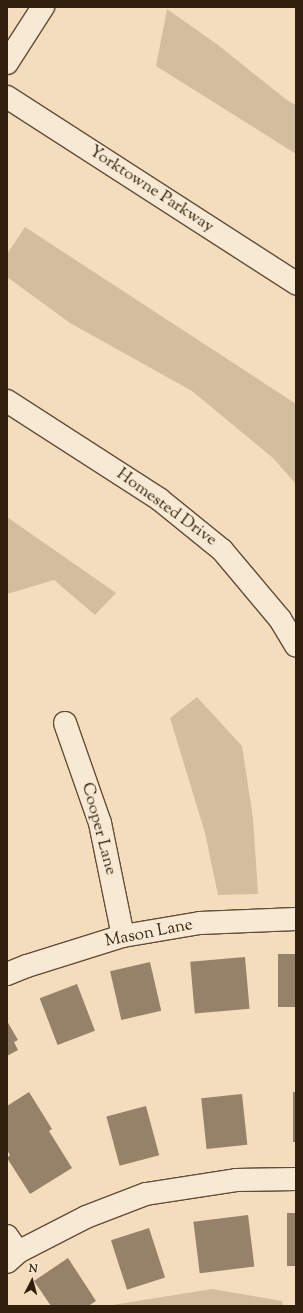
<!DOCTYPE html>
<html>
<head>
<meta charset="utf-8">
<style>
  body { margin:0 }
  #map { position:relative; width:303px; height:1313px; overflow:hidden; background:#f4ddbd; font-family:"Sorts Mill Goudy",serif }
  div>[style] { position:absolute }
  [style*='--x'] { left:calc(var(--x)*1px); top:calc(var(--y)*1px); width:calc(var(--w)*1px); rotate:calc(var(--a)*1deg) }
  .green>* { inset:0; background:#d3bd9f }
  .building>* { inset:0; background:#968269; transform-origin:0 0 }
  .roads { filter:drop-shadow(1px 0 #614e39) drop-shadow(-1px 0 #614e39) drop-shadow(0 1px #614e39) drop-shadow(0 -1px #614e39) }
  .minor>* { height:22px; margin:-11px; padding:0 11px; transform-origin:11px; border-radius:11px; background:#f8e9d4 }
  span { translate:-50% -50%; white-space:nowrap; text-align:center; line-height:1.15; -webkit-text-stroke:3.5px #f8e9d4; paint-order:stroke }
  .street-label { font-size:17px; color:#301f0d }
  .frame { position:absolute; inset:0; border:8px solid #301f0d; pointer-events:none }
  .north { position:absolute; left:12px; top:1261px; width:40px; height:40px; -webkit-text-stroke:3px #f8e9d4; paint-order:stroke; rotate:6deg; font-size:11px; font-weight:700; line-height:16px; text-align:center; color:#301f0d }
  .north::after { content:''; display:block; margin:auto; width:14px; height:18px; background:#301f0d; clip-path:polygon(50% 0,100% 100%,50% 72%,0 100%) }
</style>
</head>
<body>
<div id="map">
  <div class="green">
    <i style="clip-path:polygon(167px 9px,218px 45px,288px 101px,296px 105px,296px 154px,156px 66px)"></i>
    <i style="clip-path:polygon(25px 227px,296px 404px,296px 484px,273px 458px,192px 391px,70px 323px,7px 277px,7px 254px)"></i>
    <i style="clip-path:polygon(7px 517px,116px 593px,95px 615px,54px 580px,7px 594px)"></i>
    <i style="clip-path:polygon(197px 697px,242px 746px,253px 818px,258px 894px,218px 895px,205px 833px,170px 718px)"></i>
    <i style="clip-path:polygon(212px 1289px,282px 1301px,283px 1306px,106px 1306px)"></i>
  </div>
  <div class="building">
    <i style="left:278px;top:954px;width:18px;height:53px"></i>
    <i style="left:245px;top:957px;width:52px;height:55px;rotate:85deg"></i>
    <i style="left:150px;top:962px;width:50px;height:41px;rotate:77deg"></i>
    <i style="left:77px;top:984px;width:50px;height:40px;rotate:69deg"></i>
    <i style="clip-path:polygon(7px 1021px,18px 1040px,14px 1042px,18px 1050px,7px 1056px)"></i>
    <i style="clip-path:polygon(29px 1092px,52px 1129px,49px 1131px,72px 1168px,30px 1194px,7px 1158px,10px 1155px,7px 1150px,7px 1106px)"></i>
    <i style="left:293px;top:1092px;width:3px;height:50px"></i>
    <i style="left:242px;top:1094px;width:51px;height:41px;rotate:84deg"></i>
    <i style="left:146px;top:1106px;width:51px;height:41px;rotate:75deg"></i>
    <i style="left:287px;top:1213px;width:9px;height:53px"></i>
    <i style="left:248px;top:1215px;width:52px;height:55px;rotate:83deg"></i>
    <i style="left:149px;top:1228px;width:52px;height:40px;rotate:72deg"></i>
    <i style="clip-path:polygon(68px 1258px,96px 1301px,88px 1306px,51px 1306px,34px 1281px)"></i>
  </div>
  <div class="roads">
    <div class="minor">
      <i style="--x:7;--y:63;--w:67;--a:-57.3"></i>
      <i style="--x:7;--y:97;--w:344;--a:32.8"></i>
      <i style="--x:7;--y:401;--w:181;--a:32.8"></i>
      <i style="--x:159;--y:499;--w:81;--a:39"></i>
      <i style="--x:222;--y:550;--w:90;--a:50"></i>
      <i style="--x:280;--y:619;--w:31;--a:59"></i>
      <i style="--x:65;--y:723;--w:106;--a:70.7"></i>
      <i style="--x:100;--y:823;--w:115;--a:78.5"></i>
      <i style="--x:7;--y:974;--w:22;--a:-22"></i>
      <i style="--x:27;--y:966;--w:101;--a:-17.4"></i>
      <i style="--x:123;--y:936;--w:78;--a:-9.6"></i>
      <i style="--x:200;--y:923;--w:96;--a:-2.4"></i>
      <i style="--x:7;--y:1236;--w:19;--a:55"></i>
      <i style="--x:7;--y:1262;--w:15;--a:-42"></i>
      <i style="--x:18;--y:1252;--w:76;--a:-27.2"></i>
      <i style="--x:86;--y:1217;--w:64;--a:-21"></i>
      <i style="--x:146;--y:1194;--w:91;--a:-8.8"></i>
      <i style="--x:236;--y:1180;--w:60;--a:-1"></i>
    </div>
  </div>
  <div class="street-label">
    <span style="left:151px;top:190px;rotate:33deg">Yorktowne Parkway</span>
    <span style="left:166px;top:508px;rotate:36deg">Homested Drive</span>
    <span style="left:98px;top:829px;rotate:75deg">Cooper Lane</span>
    <span style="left:149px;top:934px;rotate:-11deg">Mason Lane</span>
  </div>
  <div class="frame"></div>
  <div class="north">N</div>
</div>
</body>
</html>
